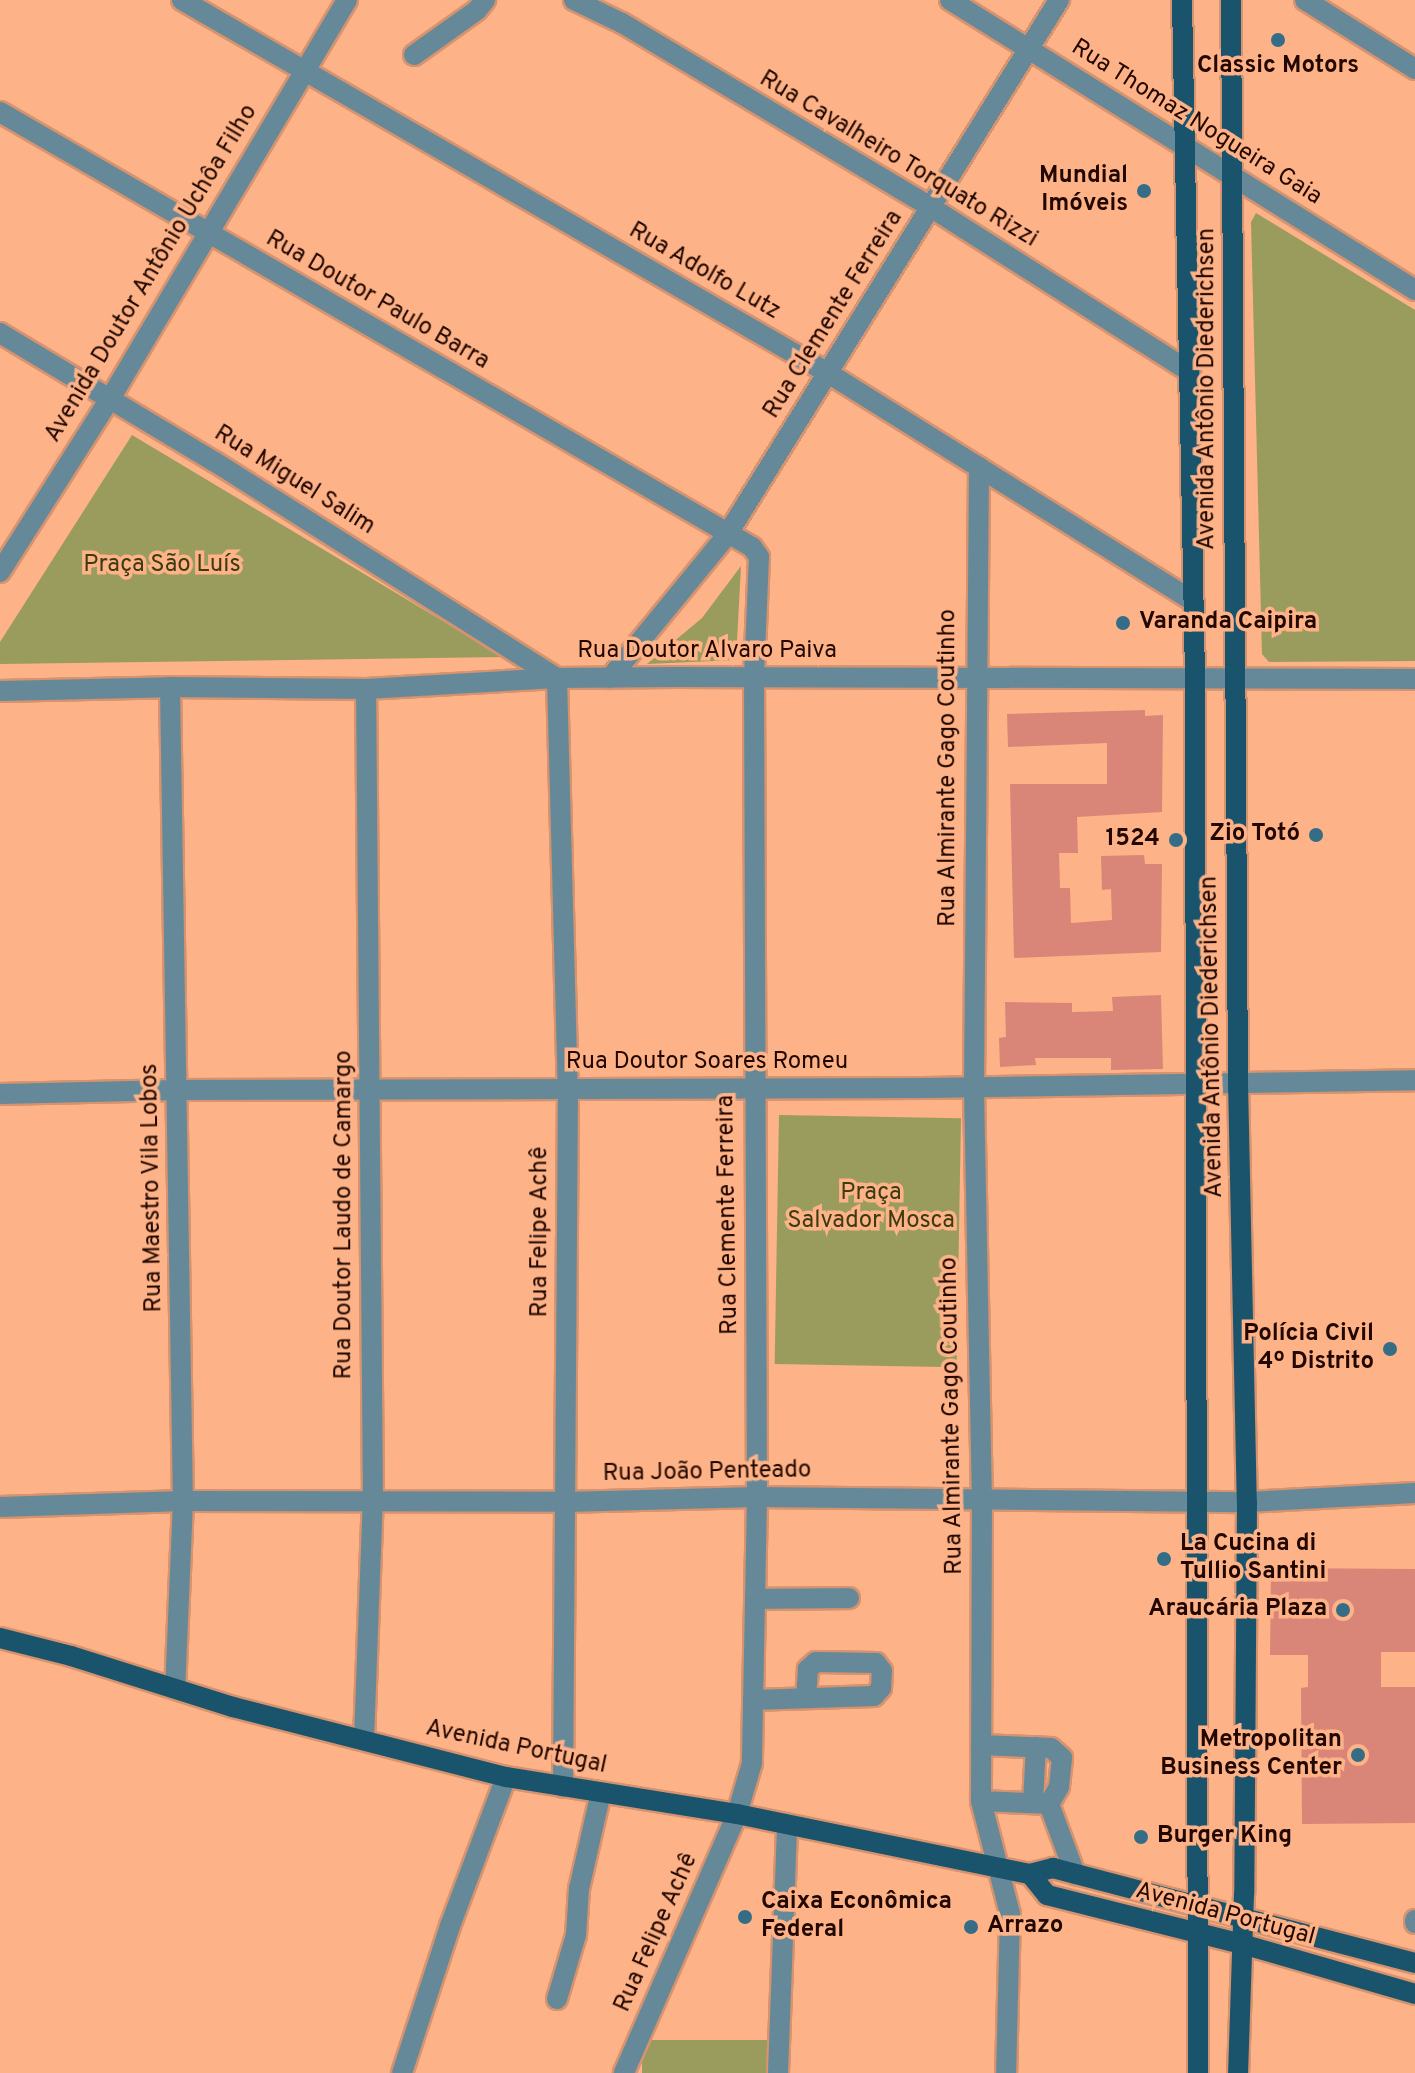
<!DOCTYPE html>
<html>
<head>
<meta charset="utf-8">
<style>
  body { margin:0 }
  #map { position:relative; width:1415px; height:2073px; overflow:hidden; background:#fdb287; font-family:Overpass,sans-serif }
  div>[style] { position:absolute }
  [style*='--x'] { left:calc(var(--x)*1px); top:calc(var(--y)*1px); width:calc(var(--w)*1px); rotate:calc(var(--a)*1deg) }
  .green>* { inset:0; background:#9a9c5e; transform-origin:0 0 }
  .building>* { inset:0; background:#d98678 }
  .roads { filter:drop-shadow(2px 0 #d6936f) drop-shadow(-2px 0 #d6936f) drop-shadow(0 2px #d6936f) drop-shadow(0 -2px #d6936f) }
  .minor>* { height:20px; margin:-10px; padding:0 10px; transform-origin:10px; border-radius:10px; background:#66899a }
  .major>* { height:20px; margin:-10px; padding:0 10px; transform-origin:10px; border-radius:10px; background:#19536c }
  .dots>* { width:22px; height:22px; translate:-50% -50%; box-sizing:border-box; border:4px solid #fdb287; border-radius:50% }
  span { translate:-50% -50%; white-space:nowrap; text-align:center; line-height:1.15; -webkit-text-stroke:7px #fdb287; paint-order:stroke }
  .poi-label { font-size:24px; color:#220800; font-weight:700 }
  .right { translate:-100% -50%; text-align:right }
  .left { translate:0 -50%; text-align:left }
  .street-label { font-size:24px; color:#220800 }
  .park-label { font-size:24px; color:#3b3c11 }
</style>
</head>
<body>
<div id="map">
  <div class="green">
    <i style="clip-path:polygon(1256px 213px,1415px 310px,1415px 661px,1269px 662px,1262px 654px,1251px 222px)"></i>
    <i style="clip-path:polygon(132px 435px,503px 657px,0 664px,0 642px)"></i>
    <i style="clip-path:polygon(741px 566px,736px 660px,647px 664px,702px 618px)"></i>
    <i style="left:779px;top:1115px;width:182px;height:249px;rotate:1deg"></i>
    <i style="left:642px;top:2040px;width:125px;height:36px"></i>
  </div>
  <div class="building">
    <i style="clip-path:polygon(1145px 710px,1145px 716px,1163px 715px,1162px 812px,1077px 817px,1078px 853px,1059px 853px,1060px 888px,1070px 888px,1071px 923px,1112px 920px,1111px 889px,1102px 890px,1101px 856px,1144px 855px,1145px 864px,1162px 864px,1161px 952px,1014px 958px,1010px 784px,1107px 784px,1107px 743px,1008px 747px,1007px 714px)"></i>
    <i style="clip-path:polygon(1161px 995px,1163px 1069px,1111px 1070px,1111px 1058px,1035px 1058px,1036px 1065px,1000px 1067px,999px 1038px,1006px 1037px,1005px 1002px,1072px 1003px,1072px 1012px,1113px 1011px,1112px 997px)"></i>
    <i style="clip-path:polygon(1271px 1568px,1415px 1569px,1415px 1652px,1381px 1652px,1381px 1687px,1415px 1687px,1415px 1823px,1302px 1824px,1301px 1688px,1308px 1687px,1308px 1655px,1270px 1655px)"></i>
  </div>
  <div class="roads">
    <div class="minor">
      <i style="--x:182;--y:0;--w:746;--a:30"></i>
      <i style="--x:828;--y:373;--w:430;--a:32"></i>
      <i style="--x:574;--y:0;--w:53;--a:25.6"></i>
      <i style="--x:622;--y:23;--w:361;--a:30.8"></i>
      <i style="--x:932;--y:208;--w:306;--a:32.4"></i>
      <i style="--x:950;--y:0;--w:548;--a:31.95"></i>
      <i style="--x:1305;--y:0;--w:130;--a:32.1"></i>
      <i style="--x:414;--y:55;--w:77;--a:-35.5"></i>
      <i style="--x:477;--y:10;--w:13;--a:-51"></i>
      <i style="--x:0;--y:112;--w:869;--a:30.05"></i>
      <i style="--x:752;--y:547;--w:12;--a:55"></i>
      <i style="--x:759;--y:557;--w:120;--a:92.4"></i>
      <i style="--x:754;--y:677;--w:820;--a:89.79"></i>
      <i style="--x:757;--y:1497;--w:266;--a:91.1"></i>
      <i style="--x:752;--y:1763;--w:53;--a:106.4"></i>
      <i style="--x:737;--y:1814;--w:283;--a:113.6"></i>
      <i style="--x:0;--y:333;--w:251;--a:31"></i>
      <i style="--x:215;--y:462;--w:404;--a:32.3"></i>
      <i style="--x:979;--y:467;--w:621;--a:90.46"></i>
      <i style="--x:974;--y:1088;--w:411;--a:88.9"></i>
      <i style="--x:982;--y:1499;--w:302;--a:90.2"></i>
      <i style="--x:981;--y:1801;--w:117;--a:75.6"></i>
      <i style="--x:1010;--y:1914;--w:159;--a:91.4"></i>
      <i style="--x:0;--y:572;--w:205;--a:-57.6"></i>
      <i style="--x:110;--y:399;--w:464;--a:-59.3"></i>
      <i style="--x:557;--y:678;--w:411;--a:88.5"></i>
      <i style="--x:568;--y:1089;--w:698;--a:90.41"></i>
      <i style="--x:610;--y:678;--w:185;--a:-50.7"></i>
      <i style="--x:727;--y:535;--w:630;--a:-58.18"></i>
      <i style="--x:170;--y:687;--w:814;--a:89.09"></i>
      <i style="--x:183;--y:1501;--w:187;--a:92.4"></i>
      <i style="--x:0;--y:691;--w:170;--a:-1.3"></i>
      <i style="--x:170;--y:687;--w:196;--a:0.6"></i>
      <i style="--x:366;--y:689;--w:191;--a:-3.3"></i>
      <i style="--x:557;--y:678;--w:118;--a:-0.5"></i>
      <i style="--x:675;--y:677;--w:740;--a:0.15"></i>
      <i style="--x:0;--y:1094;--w:177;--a:-1.3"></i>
      <i style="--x:177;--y:1090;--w:748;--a:-0.15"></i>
      <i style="--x:925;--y:1088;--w:490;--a:-0.9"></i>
      <i style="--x:0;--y:1507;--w:183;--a:-1.9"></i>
      <i style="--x:183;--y:1501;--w:382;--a:0.1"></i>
      <i style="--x:565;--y:1502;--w:192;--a:-1.5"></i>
      <i style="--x:757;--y:1497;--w:490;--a:0.6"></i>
      <i style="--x:1247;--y:1502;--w:168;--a:-3.1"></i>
      <i style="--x:755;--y:1599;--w:94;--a:-0.6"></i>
      <i style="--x:753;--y:1700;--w:121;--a:-1.9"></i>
      <i style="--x:874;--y:1696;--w:11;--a:-49"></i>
      <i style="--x:881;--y:1688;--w:17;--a:-87"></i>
      <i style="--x:882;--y:1671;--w:10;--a:-127"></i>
      <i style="--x:876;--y:1663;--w:60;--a:-179"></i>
      <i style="--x:816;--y:1662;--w:11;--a:139"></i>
      <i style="--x:808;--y:1669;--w:29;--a:94"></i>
      <i style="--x:364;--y:1740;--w:240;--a:-87.9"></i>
      <i style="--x:373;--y:1500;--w:811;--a:-90.49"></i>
      <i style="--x:981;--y:1745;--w:70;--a:2.5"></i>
      <i style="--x:1051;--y:1748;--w:15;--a:42"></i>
      <i style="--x:1062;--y:1758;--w:29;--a:96"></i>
      <i style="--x:1059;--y:1787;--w:20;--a:120"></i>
      <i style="--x:1049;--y:1804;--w:68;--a:-177.5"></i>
      <i style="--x:1033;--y:1802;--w:55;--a:-86.9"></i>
      <i style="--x:1049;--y:1804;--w:75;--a:69.6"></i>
      <i style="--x:1415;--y:1920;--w:3;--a:90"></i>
      <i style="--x:557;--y:1999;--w:67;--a:-73.5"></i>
      <i style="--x:576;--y:1935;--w:46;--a:-86.3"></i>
      <i style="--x:579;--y:1889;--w:99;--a:-77.2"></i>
      <i style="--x:402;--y:2073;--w:155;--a:-71.9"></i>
      <i style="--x:450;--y:1926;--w:159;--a:-69.4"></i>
      <i style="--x:778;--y:2073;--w:248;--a:-87.9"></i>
    </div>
    <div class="major">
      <i style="--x:1182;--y:0;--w:680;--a:88.9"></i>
      <i style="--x:1195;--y:680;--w:1393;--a:89.88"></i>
      <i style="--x:1231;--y:0;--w:1082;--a:89.63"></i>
      <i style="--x:1238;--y:1082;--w:420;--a:88.8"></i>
      <i style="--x:1247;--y:1502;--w:392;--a:90.4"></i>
      <i style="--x:1244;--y:1894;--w:179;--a:91.9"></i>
      <i style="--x:0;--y:1638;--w:73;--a:14.2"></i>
      <i style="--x:71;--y:1656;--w:170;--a:17.5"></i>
      <i style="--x:233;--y:1707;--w:282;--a:14.4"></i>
      <i style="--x:506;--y:1777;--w:234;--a:9.1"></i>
      <i style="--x:737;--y:1814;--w:299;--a:11.6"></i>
      <i style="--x:1030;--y:1874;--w:24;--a:-15"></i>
      <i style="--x:1053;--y:1868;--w:374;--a:14.7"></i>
      <i style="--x:1030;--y:1874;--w:27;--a:51"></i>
      <i style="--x:1047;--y:1895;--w:201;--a:14.1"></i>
      <i style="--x:1242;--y:1944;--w:180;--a:16.1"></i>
    </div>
  </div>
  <div class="dots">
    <i style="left:1278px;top:40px;background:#356d87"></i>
    <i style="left:1144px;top:191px;background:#356d87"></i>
    <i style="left:1123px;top:623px;background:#356d87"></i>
    <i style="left:1316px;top:835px;background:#356d87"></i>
    <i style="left:1176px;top:840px;background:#356d87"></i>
    <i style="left:1390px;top:1349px;background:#356d87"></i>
    <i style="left:1164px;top:1559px;background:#356d87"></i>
    <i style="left:1343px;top:1610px;background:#356d87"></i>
    <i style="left:1358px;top:1755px;background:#356d87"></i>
    <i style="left:1141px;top:1837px;background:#356d87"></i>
    <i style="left:745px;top:1917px;background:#356d87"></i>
    <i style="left:971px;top:1927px;background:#356d87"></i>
  </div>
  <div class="poi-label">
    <span style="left:1278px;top:67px">Classic Motors</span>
    <span class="right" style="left:1128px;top:191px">Mundial<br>Imóveis</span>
    <span class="left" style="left:1139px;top:623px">Varanda Caipira</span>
    <span class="right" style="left:1300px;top:835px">Zio Totó</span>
    <span class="right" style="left:1160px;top:840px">1524</span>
    <span class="right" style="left:1374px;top:1349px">Polícia Civil<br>4º Distrito</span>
    <span class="left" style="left:1180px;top:1559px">La Cucina di<br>Tullio Santini</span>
    <span class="right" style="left:1327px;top:1610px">Araucária Plaza</span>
    <span class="right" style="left:1342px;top:1755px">Metropolitan<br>Business Center</span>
    <span class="left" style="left:1157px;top:1837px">Burger King</span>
    <span class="left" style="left:761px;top:1917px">Caixa Econômica<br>Federal</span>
    <span class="left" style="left:987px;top:1927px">Arrazo</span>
  </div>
  <div class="street-label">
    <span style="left:1196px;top:123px;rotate:32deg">Rua Thomaz Nogueira Gaia</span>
    <span style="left:898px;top:160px;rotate:31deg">Rua Cavalheiro Torquato Rizzi</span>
    <span style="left:704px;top:272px;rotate:30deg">Rua Adolfo Lutz</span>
    <span style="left:152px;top:274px;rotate:-59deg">Avenida Doutor Antônio Uchôa Filho</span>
    <span style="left:377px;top:301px;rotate:30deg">Rua Doutor Paulo Barra</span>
    <span style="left:834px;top:315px;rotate:-58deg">Rua Clemente Ferreira</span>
    <span style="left:1208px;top:389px;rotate:-90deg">Avenida Antônio Diederichsen</span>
    <span style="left:294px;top:481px;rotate:32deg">Rua Miguel Salim</span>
    <span style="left:707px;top:652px">Rua Doutor Alvaro Paiva</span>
    <span style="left:949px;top:768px;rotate:-90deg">Rua Almirante Gago Coutinho</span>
    <span style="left:1213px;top:1037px;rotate:-91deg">Avenida Antônio Diederichsen</span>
    <span style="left:707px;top:1063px">Rua Doutor Soares Romeu</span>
    <span style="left:153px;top:1188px;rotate:-91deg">Rua Maestro Vila Lobos</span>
    <span style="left:345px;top:1215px;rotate:-90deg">Rua Doutor Laudo de Camargo</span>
    <span style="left:729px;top:1215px;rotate:-91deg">Rua Clemente Ferreira</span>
    <span style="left:541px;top:1232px;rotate:-90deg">Rua Felipe Achê</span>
    <span style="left:953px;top:1416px;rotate:-91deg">Rua Almirante Gago Coutinho</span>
    <span style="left:707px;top:1473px;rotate:-1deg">Rua João Penteado</span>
    <span style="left:516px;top:1748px;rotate:12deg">Avenida Portugal</span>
    <span style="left:1225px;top:1915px;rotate:15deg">Avenida Portugal</span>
    <span style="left:657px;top:1933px;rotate:-66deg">Rua Felipe Achê</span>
  </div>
  <div class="park-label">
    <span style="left:162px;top:566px">Praça São Luís</span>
    <span style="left:871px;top:1208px">Praça<br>Salvador Mosca</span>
  </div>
</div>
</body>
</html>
